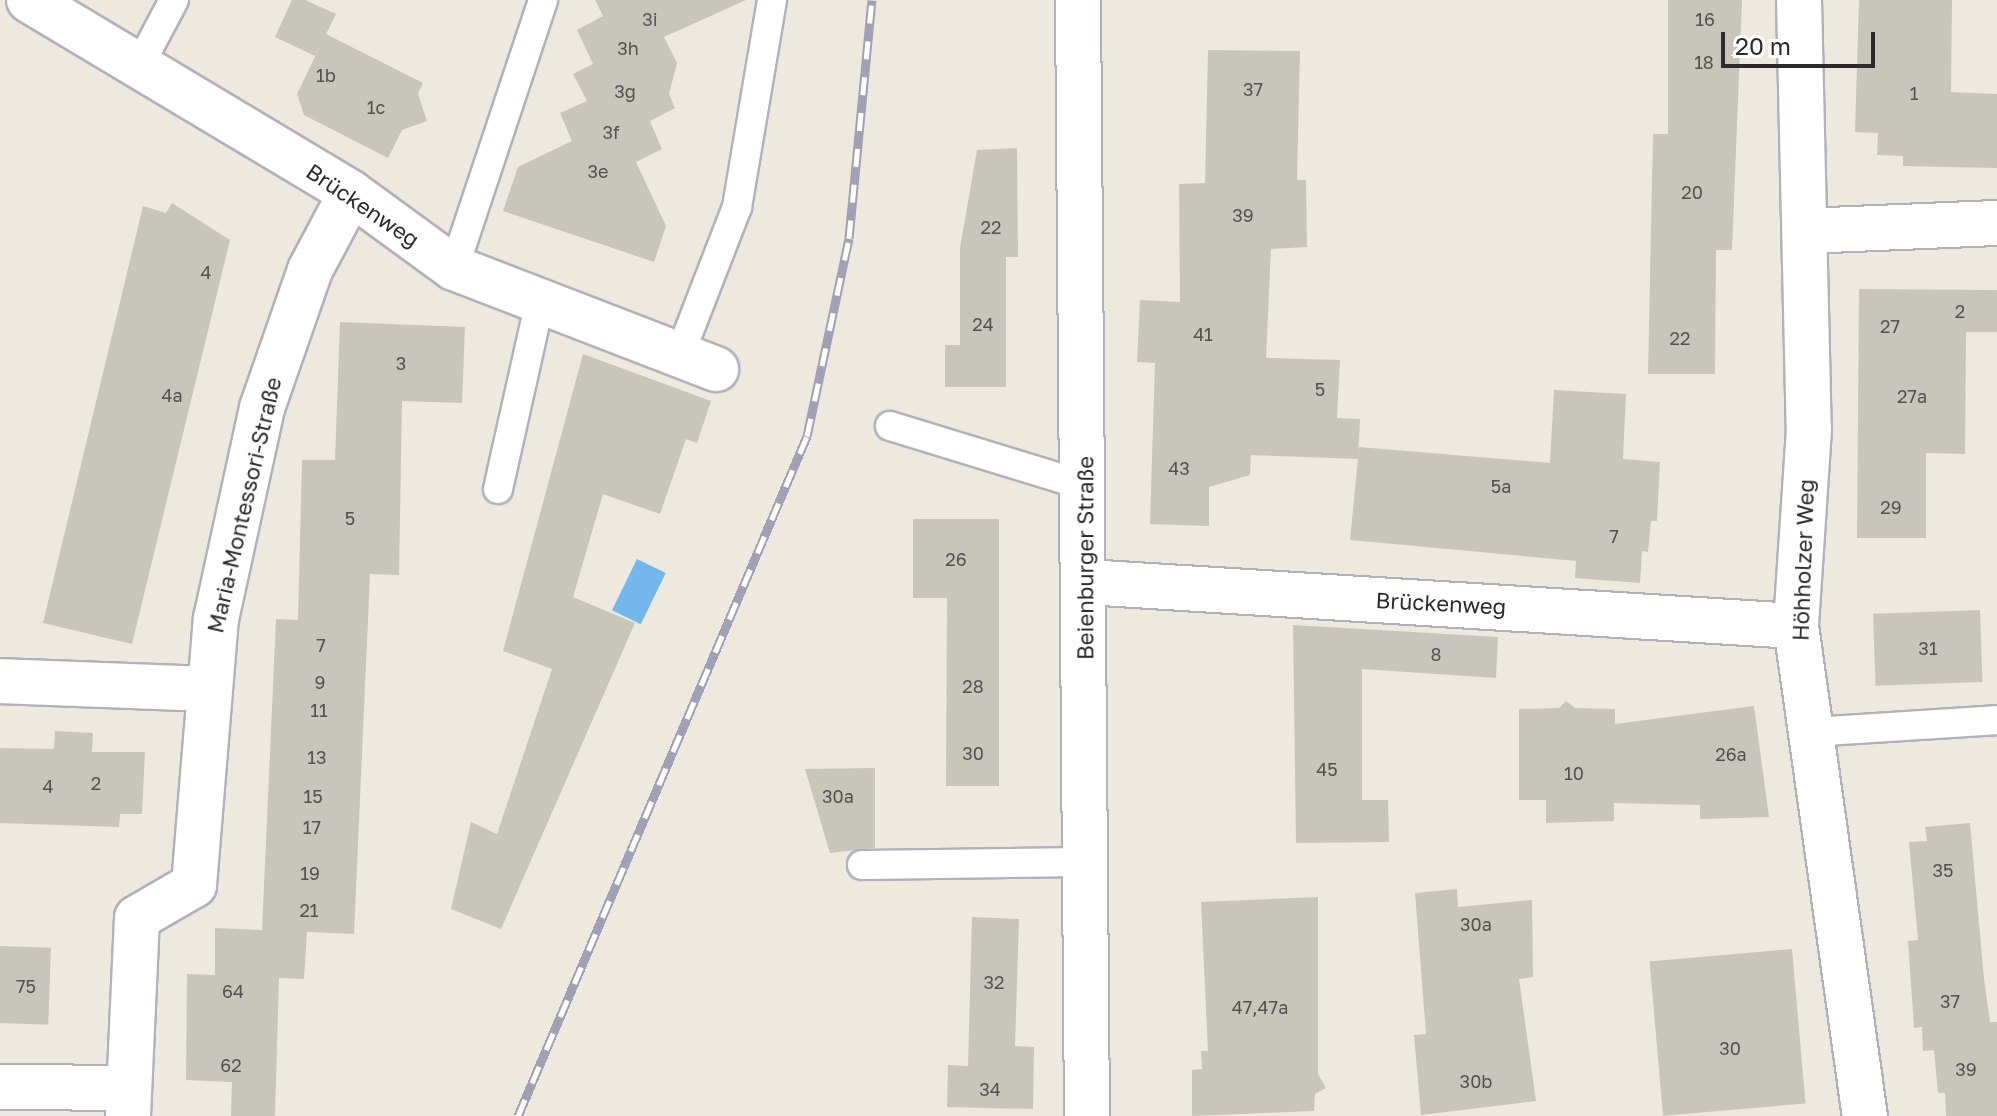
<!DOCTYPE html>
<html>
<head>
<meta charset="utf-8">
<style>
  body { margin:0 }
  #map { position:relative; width:1997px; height:1116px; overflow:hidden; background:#ede9de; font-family:"Golos Text",sans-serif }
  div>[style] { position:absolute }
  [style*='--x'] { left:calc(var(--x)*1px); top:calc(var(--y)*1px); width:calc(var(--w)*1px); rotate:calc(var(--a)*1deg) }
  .water>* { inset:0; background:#73b7ec; transform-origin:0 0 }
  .building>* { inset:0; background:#c8c5bd; transform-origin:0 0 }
  .roads { filter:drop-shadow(2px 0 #b1b1be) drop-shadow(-2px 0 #b1b1be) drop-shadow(0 2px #b1b1be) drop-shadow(0 -2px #b1b1be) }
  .service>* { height:28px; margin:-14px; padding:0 14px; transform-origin:14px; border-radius:14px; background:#fff }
  .minor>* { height:44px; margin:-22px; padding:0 22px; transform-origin:22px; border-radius:22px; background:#fff }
  .rail>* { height:9px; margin-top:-4.5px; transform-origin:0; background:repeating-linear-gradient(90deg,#fff 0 18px,#a1a0b5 0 36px); box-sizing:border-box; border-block:2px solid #a1a0b5 }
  span { translate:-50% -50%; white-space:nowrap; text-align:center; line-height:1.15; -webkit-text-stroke:8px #fff; paint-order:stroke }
  .number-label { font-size:18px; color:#525250 }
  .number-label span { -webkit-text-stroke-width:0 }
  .street-label { font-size:22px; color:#2b2b2b }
  .scale { position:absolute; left:1721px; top:32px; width:154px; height:36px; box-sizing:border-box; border:4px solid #2b2b2b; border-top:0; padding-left:10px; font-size:24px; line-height:28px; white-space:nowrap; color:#2b2b2b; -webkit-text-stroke:6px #fff; paint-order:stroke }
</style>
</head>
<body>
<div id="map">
  <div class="water">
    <i style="left:637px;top:559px;width:32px;height:57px;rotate:26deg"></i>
  </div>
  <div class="building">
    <i style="clip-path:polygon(292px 0,305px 0,336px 14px,326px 34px,423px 83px,418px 94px,427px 121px,402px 130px,388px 158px,304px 115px,297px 94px,324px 38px,315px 56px,275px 37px)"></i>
    <i style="clip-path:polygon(595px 0,746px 0,664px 37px,677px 63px,669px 94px,675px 108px,650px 121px,662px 149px,636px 162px,666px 226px,654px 262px,503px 211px,518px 167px,572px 141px,560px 113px,587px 101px,573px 74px,593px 64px,577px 30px,603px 16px)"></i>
    <i style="clip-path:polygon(1668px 0,1742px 0,1732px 250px,1716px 250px,1715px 374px,1648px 374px,1653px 134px,1668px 134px)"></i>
    <i style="clip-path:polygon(1859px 0,1952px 0,1951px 92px,1997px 94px,1997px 168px,1903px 166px,1903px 156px,1877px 155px,1878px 133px,1855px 132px)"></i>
    <i style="clip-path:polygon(1208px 50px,1300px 51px,1297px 180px,1306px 180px,1307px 247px,1271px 249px,1266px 358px,1340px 360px,1337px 418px,1360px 419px,1358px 458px,1359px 447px,1550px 463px,1554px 390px,1626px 394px,1623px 459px,1660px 462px,1657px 521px,1651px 521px,1648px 552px,1642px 551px,1640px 583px,1575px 578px,1576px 561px,1350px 540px,1358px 459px,1251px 455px,1250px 475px,1209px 487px,1209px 526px,1150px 524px,1155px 363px,1137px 362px,1140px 300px,1180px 302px,1179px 184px,1205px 183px)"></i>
    <i style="clip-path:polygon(1017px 148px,1018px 257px,1006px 257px,1006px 387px,945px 387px,945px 345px,960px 345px,960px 248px,977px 150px)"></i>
    <i style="clip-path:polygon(172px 203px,230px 240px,132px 644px,43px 623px,143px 206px,166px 213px)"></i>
    <i style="clip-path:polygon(1859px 289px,1997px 290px,1997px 332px,1966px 332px,1965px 454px,1926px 453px,1926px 538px,1857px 538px)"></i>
    <i style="clip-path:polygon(340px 322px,465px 327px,462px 403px,402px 401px,399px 575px,370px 574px,354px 934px,307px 932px,304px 979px,279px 978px,275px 1116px,231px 1116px,232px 1082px,186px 1080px,187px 974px,215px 975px,215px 928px,262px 930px,276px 619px,298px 620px,302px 460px,335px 460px)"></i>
    <i style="clip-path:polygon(583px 354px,711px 401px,697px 443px,686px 439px,660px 514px,603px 494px,573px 597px,635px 623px,501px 929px,451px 909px,471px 822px,497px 834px,552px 669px,503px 651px)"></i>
    <i style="clip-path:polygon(913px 519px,999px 519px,999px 786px,946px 786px,947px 598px,913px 598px)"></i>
    <i style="left:1980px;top:610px;width:72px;height:107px;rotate:88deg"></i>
    <i style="clip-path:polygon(1293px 625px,1498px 637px,1496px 678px,1362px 669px,1362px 800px,1388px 800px,1389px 842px,1296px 843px)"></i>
    <i style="clip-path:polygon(1566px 701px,1575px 708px,1615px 709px,1615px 724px,1754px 706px,1769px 817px,1700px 819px,1700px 805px,1614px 803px,1614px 821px,1546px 823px,1546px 800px,1519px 800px,1519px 709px,1559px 708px)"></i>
    <i style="clip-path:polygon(55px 731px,93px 733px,92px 752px,145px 752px,142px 814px,120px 814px,119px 827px,0 823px,0 748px,54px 749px)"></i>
    <i style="clip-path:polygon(875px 768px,875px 848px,830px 853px,805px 769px)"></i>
    <i style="clip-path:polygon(1970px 823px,1984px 979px,1990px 1022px,1997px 1022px,1997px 1116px,1946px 1116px,1945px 1093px,1938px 1093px,1934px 1050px,1923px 1051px,1922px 1027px,1914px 1028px,1908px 941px,1918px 940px,1909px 842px,1927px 841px,1925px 827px)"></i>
    <i style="clip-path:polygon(1457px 889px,1458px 907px,1532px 900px,1533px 977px,1519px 979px,1536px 1101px,1421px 1115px,1414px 1035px,1426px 1034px,1415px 893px)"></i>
    <i style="clip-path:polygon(1318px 897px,1318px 1074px,1326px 1088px,1315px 1094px,1314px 1111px,1192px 1116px,1192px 1070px,1202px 1069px,1201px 1051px,1208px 1051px,1201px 902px)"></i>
    <i style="clip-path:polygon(972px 917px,1019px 919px,1015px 1046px,1034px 1047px,1033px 1109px,947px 1107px,948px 1065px,968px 1066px)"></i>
    <i style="left:0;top:946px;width:51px;height:77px;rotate:2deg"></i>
    <i style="left:1792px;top:949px;width:155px;height:143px;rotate:85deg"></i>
  </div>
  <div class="roads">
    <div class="service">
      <i style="--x:139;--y:66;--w:75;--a:-62.1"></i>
      <i style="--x:454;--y:268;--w:282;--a:-71.6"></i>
      <i style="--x:680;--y:354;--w:158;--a:-68.8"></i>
      <i style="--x:737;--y:207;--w:210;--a:-80.4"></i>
      <i style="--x:890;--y:426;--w:205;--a:17"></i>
      <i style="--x:498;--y:489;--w:193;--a:-77.4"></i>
      <i style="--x:1812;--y:732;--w:185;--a:-3.7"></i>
      <i style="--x:862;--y:865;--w:223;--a:-0.8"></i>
    </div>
    <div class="minor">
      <i style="--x:29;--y:0;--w:375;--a:30.9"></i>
      <i style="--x:351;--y:193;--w:127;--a:36.1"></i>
      <i style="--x:454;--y:268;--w:281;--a:21.1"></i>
      <i style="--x:1078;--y:0;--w:1116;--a:89.54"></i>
      <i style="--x:1799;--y:0;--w:429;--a:88.7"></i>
      <i style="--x:1809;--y:429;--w:197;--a:93.8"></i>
      <i style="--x:1796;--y:626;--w:495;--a:82"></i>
      <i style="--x:1805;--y:231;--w:192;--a:-2.4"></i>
      <i style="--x:1086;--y:582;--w:711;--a:3.55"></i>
      <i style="--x:0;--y:681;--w:207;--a:2.2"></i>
      <i style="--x:0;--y:1087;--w:129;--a:0.4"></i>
      <i style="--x:128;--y:1116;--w:198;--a:-87.4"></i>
      <i style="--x:137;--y:918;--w:66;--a:-30.1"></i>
      <i style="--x:194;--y:885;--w:267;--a:-85.3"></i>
      <i style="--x:216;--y:619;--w:216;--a:-77.7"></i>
      <i style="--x:262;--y:408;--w:146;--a:-70.8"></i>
      <i style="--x:310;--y:270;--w:87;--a:-62"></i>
    </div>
  </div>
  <div class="rail">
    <i style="--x:518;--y:1116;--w:739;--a:-66.97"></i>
    <i style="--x:807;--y:436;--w:202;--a:-78"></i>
    <i style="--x:849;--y:238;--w:239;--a:-84.5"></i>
  </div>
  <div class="number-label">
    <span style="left:650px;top:19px">3i</span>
    <span style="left:1705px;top:19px">16</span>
    <span style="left:628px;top:48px">3h</span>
    <span style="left:1704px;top:62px">18</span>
    <span style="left:326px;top:75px">1b</span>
    <span style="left:1253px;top:89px">37</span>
    <span style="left:625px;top:91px">3g</span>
    <span style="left:1914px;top:93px">1</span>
    <span style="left:376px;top:107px">1c</span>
    <span style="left:611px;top:132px">3f</span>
    <span style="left:598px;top:171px">3e</span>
    <span style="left:1692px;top:192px">20</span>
    <span style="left:1243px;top:215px">39</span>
    <span style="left:991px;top:227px">22</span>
    <span style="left:206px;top:272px">4</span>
    <span style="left:1960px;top:311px">2</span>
    <span style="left:983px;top:324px">24</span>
    <span style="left:1890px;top:326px">27</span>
    <span style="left:1203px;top:334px">41</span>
    <span style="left:1680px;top:338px">22</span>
    <span style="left:401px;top:363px">3</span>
    <span style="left:1320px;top:389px">5</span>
    <span style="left:172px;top:395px">4a</span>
    <span style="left:1912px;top:396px">27a</span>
    <span style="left:1179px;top:468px">43</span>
    <span style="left:1501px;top:486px">5a</span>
    <span style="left:1891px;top:507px">29</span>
    <span style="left:350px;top:518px">5</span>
    <span style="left:1614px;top:536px">7</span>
    <span style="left:956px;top:559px">26</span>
    <span style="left:321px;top:645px">7</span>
    <span style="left:1928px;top:648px">31</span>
    <span style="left:1436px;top:654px">8</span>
    <span style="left:320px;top:682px">9</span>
    <span style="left:973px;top:686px">28</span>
    <span style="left:319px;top:710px">11</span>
    <span style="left:973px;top:753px">30</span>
    <span style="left:1731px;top:754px">26a</span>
    <span style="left:317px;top:757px">13</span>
    <span style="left:1327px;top:769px">45</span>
    <span style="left:1574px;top:773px">10</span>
    <span style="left:96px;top:783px">2</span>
    <span style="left:48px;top:786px">4</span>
    <span style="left:313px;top:796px">15</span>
    <span style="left:838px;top:796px">30a</span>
    <span style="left:312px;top:827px">17</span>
    <span style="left:1943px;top:870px">35</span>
    <span style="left:310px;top:873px">19</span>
    <span style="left:309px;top:910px">21</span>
    <span style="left:1476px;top:924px">30a</span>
    <span style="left:994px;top:982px">32</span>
    <span style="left:26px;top:986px">75</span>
    <span style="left:233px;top:991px">64</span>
    <span style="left:1950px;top:1001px">37</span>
    <span style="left:1260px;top:1007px">47,47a</span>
    <span style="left:1730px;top:1048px">30</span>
    <span style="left:231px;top:1065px">62</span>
    <span style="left:1966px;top:1069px">39</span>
    <span style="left:1476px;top:1081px">30b</span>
    <span style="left:990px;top:1089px">34</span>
  </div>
  <div class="street-label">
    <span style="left:363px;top:205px;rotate:34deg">Brückenweg</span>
    <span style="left:244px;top:505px;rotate:-77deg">Maria-Montessori-Straße</span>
    <span style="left:1085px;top:558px;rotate:-90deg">Beienburger Straße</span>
    <span style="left:1803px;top:560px;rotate:-88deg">Höhholzer Weg</span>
    <span style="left:1441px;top:603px;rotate:3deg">Brückenweg</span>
  </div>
  <div class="scale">20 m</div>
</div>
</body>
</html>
